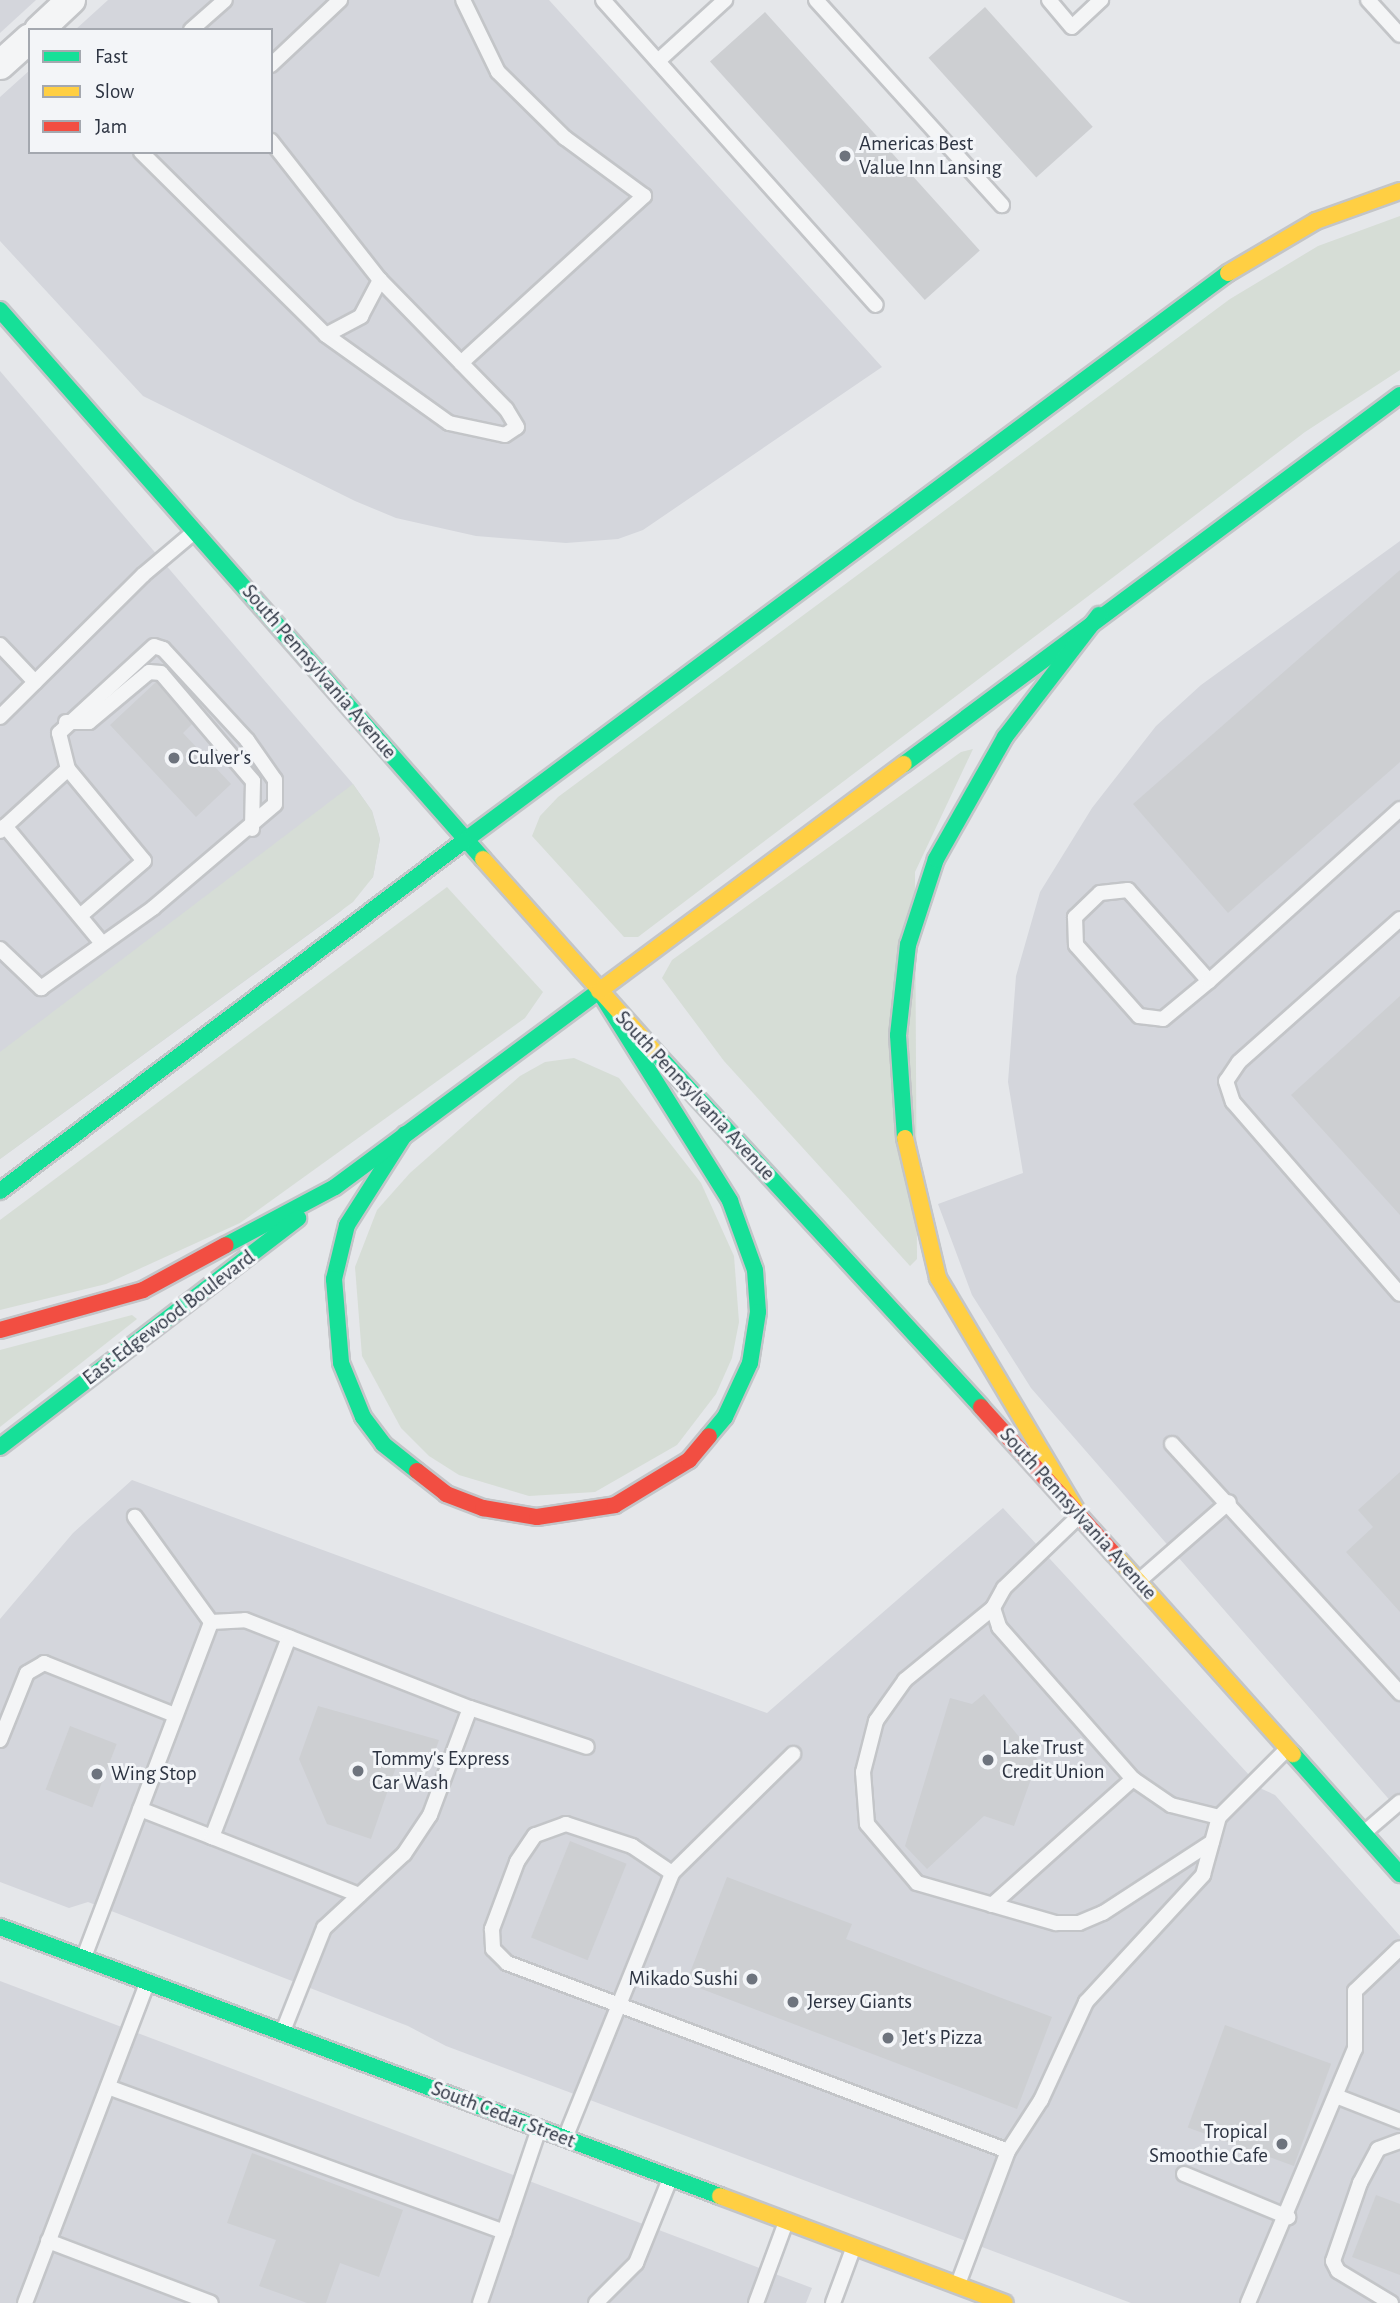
<!DOCTYPE html>
<html>
<head>
<meta charset="utf-8">
<style>
  body { margin:0 }
  #map { position:relative; width:1400px; height:2303px; overflow:hidden; background:#e5e7ea; font-family:"Alegreya Sans",sans-serif }
  div>[style] { position:absolute }
  [style*='--x'] { left:calc(var(--x)*1px); top:calc(var(--y)*1px); width:calc(var(--w)*1px); rotate:calc(var(--a)*1deg) }
  .built>* { inset:0; background:#d4d6dc }
  .green>* { inset:0; background:#d6ddd6 }
  .building>* { inset:0; background:#cdcfd2; transform-origin:0 0 }
  .roads { filter:drop-shadow(2px 0 #c3c5c8) drop-shadow(-2px 0 #c3c5c8) drop-shadow(0 2px #c3c5c8) drop-shadow(0 -2px #c3c5c8) }
  .lane>* { height:14px; margin:-7px; padding:0 7px; transform-origin:7px; border-radius:7px; background:#f4f5f6 }
  .street>* { height:28px; margin:-14px; padding:0 14px; transform-origin:14px; border-radius:14px; background:#f4f5f6 }
  .fast>* { height:16px; margin:-8px; padding:0 8px; transform-origin:8px; border-radius:8px; background:#16e098 }
  .slow>* { height:16px; margin:-8px; padding:0 8px; transform-origin:8px; border-radius:8px; background:#ffcf43 }
  .jam>* { height:16px; margin:-8px; padding:0 8px; transform-origin:8px; border-radius:8px; background:#f24e42 }
  .dots>* { width:19px; height:19px; translate:-50% -50%; box-sizing:border-box; border:4px solid #f3f5f8; border-radius:50% }
  span { translate:-50% -50%; white-space:nowrap; text-align:center; line-height:1.15; -webkit-text-stroke:6px #f3f5f8; paint-order:stroke }
  .poi-label { font-size:21px; color:#2d3442 }
  .left { translate:0 -50%; text-align:left }
  .right { translate:-100% -50%; text-align:right }
  .street-label { font-size:21px; color:#2d3442 }
  .legend { position:absolute; left:28px; top:28px; width:245px; height:126px; box-sizing:border-box; background:#f3f5f8; border:2px solid #a4a8af; margin:0; padding:9px 12px; list-style:none; font-size:21px; color:#2d3442 }
  .legend li { display:flex; align-items:center; gap:14px; height:35px }
  .legend b { width:35px; border:2px solid #a4a8af }
</style>
</head>
<body>
<div id="map">
  <div class="built">
    <i style="clip-path:polygon(0 0,36px 0,0 33px)"></i>
    <i style="clip-path:polygon(108px 0,549px 0,882px 367px,643px 530px,618px 539px,566px 543px,476px 536px,396px 518px,355px 501px,143px 396px,0 241px,0 97px,30px 70px,30px 152px,271px 152px,271px 30px,75px 30px)"></i>
    <i style="clip-path:polygon(0 371px,353px 784px,372px 811px,380px 839px,373px 877px,341px 911px,0 1159px)"></i>
    <i style="clip-path:polygon(1400px 541px,1400px 1812px,1031px 1388px,972px 1295px,938px 1204px,1023px 1173px,1008px 1082px,1016px 976px,1040px 892px,1092px 808px,1156px 726px,1201px 685px)"></i>
    <i style="clip-path:polygon(132px 1480px,767px 1713px,1003px 1508px,1262px 1789px,1275px 1795px,1400px 1936px,1400px 2303px,1131px 2303px,446px 2046px,408px 2026px,88px 1902px,69px 1908px,0 1882px,0 1619px,73px 1533px)"></i>
    <i style="clip-path:polygon(0 1981px,812px 2288px,806px 2303px,0 2303px)"></i>
  </div>
  <div class="green">
    <i style="clip-path:polygon(1400px 216px,1400px 370px,1305px 432px,638px 937px,624px 937px,532px 836px,540px 816px,558px 797px,1230px 299px,1318px 246px)"></i>
    <i style="clip-path:polygon(973px 749px,915px 872px,917px 1259px,910px 1266px,724px 1061px,662px 978px,672px 960px,961px 752px)"></i>
    <i style="clip-path:polygon(353px 784px,372px 811px,380px 839px,373px 877px,353px 902px,0 1159px,0 1052px)"></i>
    <i style="clip-path:polygon(447px 887px,543px 992px,525px 1018px,240px 1223px,106px 1284px,0 1310px,0 1220px)"></i>
    <i style="clip-path:polygon(574px 1058px,619px 1078px,701px 1183px,734px 1256px,739px 1322px,732px 1358px,716px 1394px,677px 1445px,595px 1492px,529px 1496px,459px 1475px,429px 1456px,401px 1428px,362px 1356px,355px 1267px,377px 1210px,410px 1173px,520px 1076px,545px 1062px)"></i>
    <i style="clip-path:polygon(132px 1315px,137px 1319px,0 1427px,0 1350px)"></i>
  </div>
  <div class="building">
    <i style="left:985px;top:7px;width:161px;height:76px;rotate:48deg"></i>
    <i style="left:765px;top:12px;width:321px;height:74px;rotate:48deg"></i>
    <i style="clip-path:polygon(1400px 570px,1400px 762px,1228px 913px,1133px 804px)"></i>
    <i style="clip-path:polygon(156px 682px,192px 724px,183px 733px,231px 784px,196px 817px,110px 725px)"></i>
    <i style="clip-path:polygon(1400px 996px,1400px 1215px,1291px 1095px)"></i>
    <i style="clip-path:polygon(1400px 1472px,1400px 1612px,1346px 1552px,1373px 1527px,1358px 1510px)"></i>
    <i style="clip-path:polygon(984px 1694px,1038px 1760px,1014px 1826px,984px 1816px,927px 1869px,905px 1846px,950px 1698px,972px 1704px)"></i>
    <i style="clip-path:polygon(318px 1706px,439px 1740px,427px 1774px,397px 1764px,371px 1839px,327px 1824px,299px 1759px)"></i>
    <i style="left:70px;top:1726px;width:50px;height:68px;rotate:21deg"></i>
    <i style="left:570px;top:1841px;width:61px;height:104px;rotate:22deg"></i>
    <i style="clip-path:polygon(727px 1877px,852px 1924px,846px 1939px,1052px 2017px,1017px 2109px,686px 1983px)"></i>
    <i style="left:1225px;top:2025px;width:113px;height:109px;rotate:20deg"></i>
    <i style="clip-path:polygon(252px 2153px,403px 2210px,379px 2277px,340px 2263px,326px 2303px,307px 2303px,259px 2286px,276px 2240px,227px 2223px)"></i>
    <i style="clip-path:polygon(1376px 2195px,1400px 2204px,1400px 2275px,1352px 2257px)"></i>
  </div>
  <div class="roads">
    <div class="lane">
      <i style="--x:603;--y:0;--w:409;--a:48.2"></i>
      <i style="--x:816;--y:0;--w:277;--a:47.8"></i>
      <i style="--x:1049;--y:0;--w:35;--a:50"></i>
      <i style="--x:1072;--y:27;--w:40;--a:-43"></i>
      <i style="--x:1368;--y:0;--w:47;--a:47.6"></i>
      <i style="--x:191;--y:30;--w:45;--a:-41.4"></i>
      <i style="--x:658;--y:61;--w:91;--a:-42.3"></i>
      <i style="--x:271;--y:65;--w:95;--a:-43.3"></i>
      <i style="--x:141;--y:152;--w:260;--a:44.7"></i>
      <i style="--x:326;--y:335;--w:40;--a:-28"></i>
      <i style="--x:361;--y:316;--w:41;--a:-62.2"></i>
      <i style="--x:380;--y:280;--w:177;--a:-128.1"></i>
      <i style="--x:326;--y:335;--w:151;--a:35.6"></i>
      <i style="--x:449;--y:423;--w:57;--a:12.1"></i>
      <i style="--x:505;--y:435;--w:14;--a:-34"></i>
      <i style="--x:517;--y:427;--w:21;--a:-121"></i>
      <i style="--x:506;--y:409;--w:180;--a:-134.3"></i>
      <i style="--x:461;--y:363;--w:248;--a:-42.4"></i>
      <i style="--x:644;--y:196;--w:98;--a:-143.7"></i>
      <i style="--x:565;--y:138;--w:94;--a:-135.4"></i>
      <i style="--x:498;--y:72;--w:80;--a:-115.9"></i>
      <i style="--x:0;--y:645;--w:51;--a:46.6"></i>
      <i style="--x:0;--y:717;--w:202;--a:-44.8"></i>
      <i style="--x:143;--y:575;--w:67;--a:-40.1"></i>
      <i style="--x:66;--y:722;--w:23;--a:0"></i>
      <i style="--x:89;--y:722;--w:78;--a:-39.8"></i>
      <i style="--x:149;--y:672;--w:12;--a:5"></i>
      <i style="--x:161;--y:673;--w:142;--a:49.6"></i>
      <i style="--x:253;--y:781;--w:48;--a:91.2"></i>
      <i style="--x:5;--y:826;--w:149;--a:50.4"></i>
      <i style="--x:0;--y:831;--w:92;--a:-42.4"></i>
      <i style="--x:1400;--y:919;--w:215;--a:138.4"></i>
      <i style="--x:1239;--y:1062;--w:23;--a:124"></i>
      <i style="--x:1226;--y:1081;--w:22;--a:72"></i>
      <i style="--x:1233;--y:1102;--w:254;--a:49"></i>
      <i style="--x:0;--y:949;--w:57;--a:43.6"></i>
      <i style="--x:41;--y:988;--w:138;--a:-35.5"></i>
      <i style="--x:153;--y:908;--w:160;--a:-40.4"></i>
      <i style="--x:275;--y:804;--w:24;--a:-90"></i>
      <i style="--x:275;--y:780;--w:49;--a:-125"></i>
      <i style="--x:247;--y:740;--w:124;--a:-132.7"></i>
      <i style="--x:163;--y:649;--w:9;--a:-162"></i>
      <i style="--x:154;--y:646;--w:129;--a:137.5"></i>
      <i style="--x:59;--y:733;--w:37;--a:76"></i>
      <i style="--x:68;--y:769;--w:119;--a:50.4"></i>
      <i style="--x:144;--y:861;--w:84;--a:139.3"></i>
      <i style="--x:1209;--y:981;--w:122;--a:-131.7"></i>
      <i style="--x:1128;--y:890;--w:28;--a:174"></i>
      <i style="--x:1100;--y:893;--w:35;--a:136"></i>
      <i style="--x:1075;--y:917;--w:28;--a:88"></i>
      <i style="--x:1076;--y:945;--w:95;--a:48.4"></i>
      <i style="--x:1139;--y:1016;--w:24;--a:7"></i>
      <i style="--x:1163;--y:1019;--w:60;--a:-39.6"></i>
      <i style="--x:1209;--y:981;--w:257;--a:-42"></i>
      <i style="--x:1172;--y:1444;--w:338;--a:47.5"></i>
      <i style="--x:1079;--y:1516;--w:104;--a:136.2"></i>
      <i style="--x:1004;--y:1588;--w:23;--a:119"></i>
      <i style="--x:993;--y:1608;--w:114;--a:140.7"></i>
      <i style="--x:905;--y:1680;--w:50;--a:125.3"></i>
      <i style="--x:876;--y:1721;--w:53;--a:104.3"></i>
      <i style="--x:863;--y:1772;--w:52;--a:85.6"></i>
      <i style="--x:867;--y:1824;--w:77;--a:49.7"></i>
      <i style="--x:917;--y:1883;--w:145;--a:16.1"></i>
      <i style="--x:1056;--y:1923;--w:23;--a:0"></i>
      <i style="--x:1079;--y:1923;--w:26;--a:-23"></i>
      <i style="--x:1103;--y:1913;--w:130;--a:-33.1"></i>
      <i style="--x:1140;--y:1580;--w:118;--a:-41.2"></i>
      <i style="--x:993;--y:1608;--w:20;--a:72"></i>
      <i style="--x:999;--y:1627;--w:203;--a:48.6"></i>
      <i style="--x:1133;--y:1779;--w:46;--a:34.4"></i>
      <i style="--x:1171;--y:1805;--w:49;--a:14"></i>
      <i style="--x:211;--y:1622;--w:34;--a:-3"></i>
      <i style="--x:245;--y:1620;--w:242;--a:21.4"></i>
      <i style="--x:0;--y:1740;--w:72;--a:-68.1"></i>
      <i style="--x:27;--y:1673;--w:20;--a:-30"></i>
      <i style="--x:44;--y:1663;--w:138;--a:21.7"></i>
      <i style="--x:140;--y:1809;--w:77;--a:21.3"></i>
      <i style="--x:212;--y:1837;--w:214;--a:-68.9"></i>
      <i style="--x:1365;--y:1832;--w:46;--a:-40.6"></i>
      <i style="--x:212;--y:1837;--w:158;--a:21.5"></i>
      <i style="--x:672;--y:1873;--w:48;--a:-146"></i>
      <i style="--x:632;--y:1846;--w:70;--a:-161.6"></i>
      <i style="--x:566;--y:1824;--w:33;--a:160"></i>
      <i style="--x:535;--y:1835;--w:32;--a:124"></i>
      <i style="--x:517;--y:1862;--w:72;--a:110.5"></i>
      <i style="--x:492;--y:1929;--w:20;--a:87"></i>
      <i style="--x:493;--y:1949;--w:20;--a:45"></i>
      <i style="--x:507;--y:1963;--w:535;--a:20.57"></i>
      <i style="--x:992;--y:1905;--w:189;--a:-41.8"></i>
      <i style="--x:84;--y:1957;--w:358;--a:-69.2"></i>
      <i style="--x:211;--y:1622;--w:130;--a:-125.9"></i>
      <i style="--x:283;--y:2031;--w:111;--a:-68.3"></i>
      <i style="--x:324;--y:1928;--w:109;--a:-42.8"></i>
      <i style="--x:404;--y:1854;--w:47;--a:-56.3"></i>
      <i style="--x:430;--y:1815;--w:114;--a:-69.5"></i>
      <i style="--x:470;--y:1708;--w:123;--a:18.4"></i>
      <i style="--x:108;--y:2087;--w:422;--a:20.1"></i>
      <i style="--x:1336;--y:2096;--w:69;--a:21.3"></i>
      <i style="--x:566;--y:2136;--w:284;--a:-68"></i>
      <i style="--x:672;--y:1873;--w:170;--a:-44.5"></i>
      <i style="--x:1184;--y:2174;--w:113;--a:22.5"></i>
      <i style="--x:48;--y:2241;--w:174;--a:20.8"></i>
      <i style="--x:958;--y:2284;--w:142;--a:-69.4"></i>
      <i style="--x:1008;--y:2151;--w:61;--a:-57.1"></i>
      <i style="--x:1041;--y:2100;--w:108;--a:-65.3"></i>
      <i style="--x:1086;--y:2002;--w:173;--a:-47.3"></i>
      <i style="--x:1203;--y:1875;--w:60;--a:-74.6"></i>
      <i style="--x:1219;--y:1817;--w:96;--a:-45"></i>
      <i style="--x:25;--y:2303;--w:342;--a:-69.1"></i>
      <i style="--x:480;--y:2303;--w:184;--a:-71.3"></i>
      <i style="--x:596;--y:2303;--w:57;--a:-45"></i>
      <i style="--x:636;--y:2263;--w:91;--a:-68"></i>
      <i style="--x:756;--y:2303;--w:86;--a:-69.7"></i>
      <i style="--x:833;--y:2303;--w:58;--a:-69.7"></i>
      <i style="--x:1248;--y:2303;--w:276;--a:-67.2"></i>
      <i style="--x:1355;--y:2049;--w:58;--a:-90"></i>
      <i style="--x:1355;--y:1991;--w:62;--a:-43.7"></i>
      <i style="--x:1391;--y:2303;--w:62;--a:-148.9"></i>
      <i style="--x:1338;--y:2271;--w:11;--a:-117"></i>
      <i style="--x:1333;--y:2261;--w:83;--a:-70.9"></i>
      <i style="--x:1360;--y:2183;--w:38;--a:-62"></i>
      <i style="--x:1378;--y:2149;--w:23;--a:-20"></i>
    </div>
    <div class="street">
      <i style="--x:39;--y:30;--w:44;--a:-43.2"></i>
      <i style="--x:0;--y:65;--w:40;--a:-42"></i>
    </div>
    <div class="fast">
      <i style="--x:0;--y:310;--w:731;--a:48.66"></i>
      <i style="--x:904;--y:764;--w:618;--a:-36.65"></i>
      <i style="--x:464;--y:841;--w:952;--a:-36.63"></i>
      <i style="--x:654;--y:1051;--w:483;--a:47.4"></i>
      <i style="--x:405;--y:1134;--w:108;--a:122.5"></i>
      <i style="--x:347;--y:1225;--w:56;--a:103.5"></i>
      <i style="--x:334;--y:1279;--w:84;--a:85.2"></i>
      <i style="--x:341;--y:1363;--w:58;--a:67.8"></i>
      <i style="--x:363;--y:1417;--w:34;--a:53"></i>
      <i style="--x:383;--y:1444;--w:43;--a:38.5"></i>
      <i style="--x:905;--y:1138;--w:103;--a:-93.9"></i>
      <i style="--x:898;--y:1035;--w:91;--a:-83.7"></i>
      <i style="--x:908;--y:945;--w:90;--a:-72"></i>
      <i style="--x:936;--y:859;--w:140;--a:-60.5"></i>
      <i style="--x:1005;--y:737;--w:154;--a:-52.4"></i>
      <i style="--x:0;--y:1191;--w:581;--a:-37.03"></i>
      <i style="--x:226;--y:1245;--w:123;--a:-28"></i>
      <i style="--x:335;--y:1187;--w:329;--a:-36.6"></i>
      <i style="--x:599;--y:991;--w:248;--a:58"></i>
      <i style="--x:730;--y:1201;--w:73;--a:70.1"></i>
      <i style="--x:755;--y:1270;--w:42;--a:85.9"></i>
      <i style="--x:758;--y:1312;--w:52;--a:98.9"></i>
      <i style="--x:750;--y:1363;--w:60;--a:114.8"></i>
      <i style="--x:725;--y:1417;--w:25;--a:130"></i>
      <i style="--x:0;--y:1447;--w:376;--a:-37.5"></i>
      <i style="--x:1293;--y:1754;--w:161;--a:48.3"></i>
      <i style="--x:0;--y:1927;--w:769;--a:20.49"></i>
    </div>
    <div class="slow">
      <i style="--x:1228;--y:273;--w:102;--a:-30.6"></i>
      <i style="--x:1316;--y:221;--w:89;--a:-19.7"></i>
      <i style="--x:483;--y:859;--w:257;--a:48.3"></i>
      <i style="--x:599;--y:991;--w:380;--a:-36.7"></i>
      <i style="--x:905;--y:1138;--w:144;--a:76.7"></i>
      <i style="--x:938;--y:1278;--w:277;--a:59.2"></i>
      <i style="--x:1113;--y:1553;--w:270;--a:48.2"></i>
      <i style="--x:720;--y:2196;--w:304;--a:20.6"></i>
    </div>
    <div class="jam">
      <i style="--x:0;--y:1330;--w:148;--a:-15.6"></i>
      <i style="--x:143;--y:1290;--w:94;--a:-28.5"></i>
      <i style="--x:981;--y:1407;--w:197;--a:47.9"></i>
      <i style="--x:417;--y:1471;--w:37;--a:38"></i>
      <i style="--x:446;--y:1494;--w:40;--a:21"></i>
      <i style="--x:483;--y:1508;--w:55;--a:9.5"></i>
      <i style="--x:537;--y:1517;--w:79;--a:-8.7"></i>
      <i style="--x:615;--y:1505;--w:87;--a:-31.3"></i>
      <i style="--x:689;--y:1460;--w:31;--a:-50"></i>
    </div>
  </div>
  <div class="dots">
    <i style="left:845px;top:156px;background:#6d737d"></i>
    <i style="left:174px;top:758px;background:#6d737d"></i>
    <i style="left:988px;top:1760px;background:#6d737d"></i>
    <i style="left:358px;top:1771px;background:#6d737d"></i>
    <i style="left:97px;top:1774px;background:#6d737d"></i>
    <i style="left:752px;top:1979px;background:#6d737d"></i>
    <i style="left:793px;top:2002px;background:#6d737d"></i>
    <i style="left:888px;top:2038px;background:#6d737d"></i>
    <i style="left:1282px;top:2144px;background:#6d737d"></i>
  </div>
  <div class="poi-label">
    <span class="left" style="left:859px;top:156px">Americas Best<br>Value Inn Lansing</span>
    <span class="left" style="left:188px;top:758px">Culver's</span>
    <span class="left" style="left:1002px;top:1760px">Lake Trust<br>Credit Union</span>
    <span class="left" style="left:372px;top:1771px">Tommy's Express<br>Car Wash</span>
    <span class="left" style="left:111px;top:1774px">Wing Stop</span>
    <span class="right" style="left:738px;top:1979px">Mikado Sushi</span>
    <span class="left" style="left:807px;top:2002px">Jersey Giants</span>
    <span class="left" style="left:902px;top:2038px">Jet's Pizza</span>
    <span class="right" style="left:1268px;top:2144px">Tropical<br>Smoothie Cafe</span>
  </div>
  <div class="street-label">
    <span style="left:319px;top:672px;rotate:49deg">South Pennsylvania Avenue</span>
    <span style="left:695px;top:1096px;rotate:47deg">South Pennsylvania Avenue</span>
    <span style="left:169px;top:1318px;rotate:-37deg">East Edgewood Boulevard</span>
    <span style="left:1078px;top:1514px;rotate:48deg">South Pennsylvania Avenue</span>
    <span style="left:503px;top:2115px;rotate:21deg">South Cedar Street</span>
  </div>
  <ul class="legend">
  <li><b style="height:9px;background:#16e098"></b>Fast</li>
  <li><b style="height:9px;background:#ffcf43"></b>Slow</li>
  <li><b style="height:9px;background:#f24e42"></b>Jam</li>
  </ul>
</div>
</body>
</html>
